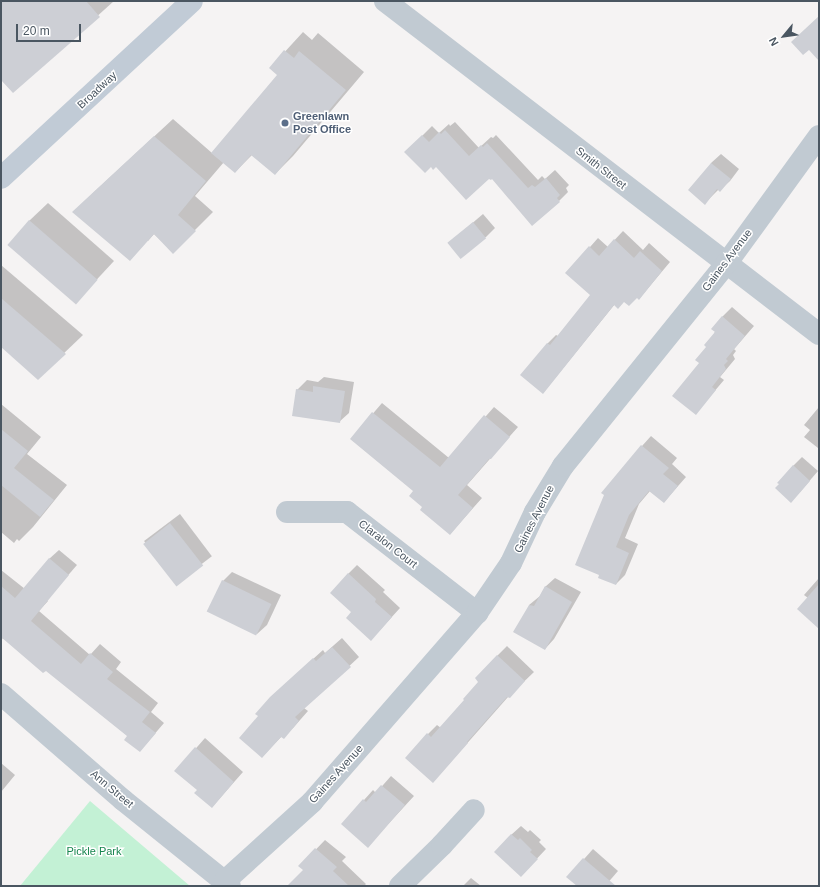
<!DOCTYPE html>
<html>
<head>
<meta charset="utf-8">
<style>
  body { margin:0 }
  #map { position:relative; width:820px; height:887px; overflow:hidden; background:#f5f3f3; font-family:Arial,sans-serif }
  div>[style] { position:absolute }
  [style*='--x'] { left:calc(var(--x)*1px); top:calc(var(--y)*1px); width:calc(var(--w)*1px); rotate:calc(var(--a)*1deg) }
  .green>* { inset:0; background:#c3f1d5 }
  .shadow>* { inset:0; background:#0003; transform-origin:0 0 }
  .building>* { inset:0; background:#cdcfd5; transform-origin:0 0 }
  .minor>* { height:22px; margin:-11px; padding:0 11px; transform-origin:11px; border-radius:11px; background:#c1cad2 }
  .secondary>* { height:22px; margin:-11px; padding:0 11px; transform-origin:11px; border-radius:11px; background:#c1cbd6 }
  .dots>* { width:11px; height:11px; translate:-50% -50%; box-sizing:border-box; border:2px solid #fff; border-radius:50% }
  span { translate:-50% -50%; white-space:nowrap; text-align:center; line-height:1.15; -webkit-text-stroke:3px #fff; paint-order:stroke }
  .street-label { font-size:11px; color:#4a5661 }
  .service-label { font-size:11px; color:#4e5e75; font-weight:700 }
  .left { translate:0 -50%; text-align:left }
  .park-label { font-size:11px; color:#17864f }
  .frame { position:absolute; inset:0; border:2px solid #4a5661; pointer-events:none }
  .north { position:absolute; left:764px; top:16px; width:40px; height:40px; -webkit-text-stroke:3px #fff; paint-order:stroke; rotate:241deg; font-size:11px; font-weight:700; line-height:16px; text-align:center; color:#4a5661 }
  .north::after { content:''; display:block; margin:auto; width:14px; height:18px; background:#4a5661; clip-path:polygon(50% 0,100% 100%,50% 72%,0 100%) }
  .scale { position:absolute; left:16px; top:24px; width:65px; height:18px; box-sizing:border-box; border:2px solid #4a5661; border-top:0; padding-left:5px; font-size:12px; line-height:14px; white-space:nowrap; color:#4a5661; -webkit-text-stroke:3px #fff; paint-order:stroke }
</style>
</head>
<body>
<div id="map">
  <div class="green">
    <i style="clip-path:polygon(90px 801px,190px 886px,20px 886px)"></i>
  </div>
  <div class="shadow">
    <i style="clip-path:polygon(1px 1px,114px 1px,13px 92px,1px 79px)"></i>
    <i style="clip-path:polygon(303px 32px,312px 40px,318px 33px,364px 72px,293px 156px,275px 174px,252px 155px,235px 172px,224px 162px,195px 196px,213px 212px,173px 252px,154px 234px,148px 241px,92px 194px,173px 119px,212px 153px,278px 75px,270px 68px)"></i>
    <i style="clip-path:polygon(455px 122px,479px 148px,491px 137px,493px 138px,496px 135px,538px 180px,542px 176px,545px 179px,555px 170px,569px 185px,566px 188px,568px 192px,559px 201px,492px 178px,415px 143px,432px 126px,439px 133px,449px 124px,450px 126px)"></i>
    <i style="clip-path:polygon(721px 154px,739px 169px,730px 181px,720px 190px,719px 189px,705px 203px,711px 163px)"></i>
    <i style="clip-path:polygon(48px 203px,114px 261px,75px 303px,29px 221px)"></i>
    <i style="clip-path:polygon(483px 214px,495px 228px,486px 237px,449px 243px)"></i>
    <i style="clip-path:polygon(623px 231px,643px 250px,649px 243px,670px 262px,639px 299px,637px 297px,615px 304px,543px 393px,547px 344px,556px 335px,558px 336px,591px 295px,590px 247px,598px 238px,608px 247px)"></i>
    <i style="clip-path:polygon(1px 265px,83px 335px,38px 378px,1px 345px)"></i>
    <i style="clip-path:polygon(732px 307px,754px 326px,734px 349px,736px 351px,733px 355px,735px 359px,720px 377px,724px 380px,696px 413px,700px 363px,722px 317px)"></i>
    <i style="clip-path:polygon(324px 377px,354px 382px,349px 413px,339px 422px,297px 390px,307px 380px,318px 382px)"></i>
    <i style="clip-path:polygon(382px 403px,449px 458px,494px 407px,518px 427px,467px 485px,482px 498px,450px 534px,424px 507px,414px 491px,351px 439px)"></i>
    <i style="clip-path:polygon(1px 404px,41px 437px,27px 454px,67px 485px,33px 527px,19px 541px,17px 539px,14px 543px,1px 532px)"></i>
    <i style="clip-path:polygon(819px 407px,819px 446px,818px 448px,804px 437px,810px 430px,804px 425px)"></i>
    <i style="clip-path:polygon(651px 436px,677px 458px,672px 464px,686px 477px,664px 502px,650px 491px,639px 504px,625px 538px,638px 544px,625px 575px,616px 584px,605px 494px,642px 446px)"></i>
    <i style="clip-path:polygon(802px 457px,818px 471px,800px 492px,793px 466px)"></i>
    <i style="left:180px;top:514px;width:53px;height:45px;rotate:53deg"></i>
    <i style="clip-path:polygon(59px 550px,77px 565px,57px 588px,49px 559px)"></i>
    <i style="clip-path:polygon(357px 565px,385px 590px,383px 592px,400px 608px,380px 630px,352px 612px,348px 574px)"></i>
    <i style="clip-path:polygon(1px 570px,25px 589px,29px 585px,48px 601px,39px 611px,90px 655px,100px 644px,121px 662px,116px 669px,158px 703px,151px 712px,164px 723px,140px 751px,128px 736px,46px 670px,3px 638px,1px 640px)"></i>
    <i style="clip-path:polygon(232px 572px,281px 595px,267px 625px,257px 634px,223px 581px)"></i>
    <i style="clip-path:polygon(555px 578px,581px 592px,554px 639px,545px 649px,529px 605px,540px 596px,545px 587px)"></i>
    <i style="clip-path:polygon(819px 578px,819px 628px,808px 598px,804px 595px)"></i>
    <i style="clip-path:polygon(342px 638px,359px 657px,304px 708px,308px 711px,293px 728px,282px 736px,262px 757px,281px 688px,323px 650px,325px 653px)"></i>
    <i style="clip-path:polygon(507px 646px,534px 672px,508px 697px,433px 782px,428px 734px,437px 725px,441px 728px,480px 682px,497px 656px)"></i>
    <i style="clip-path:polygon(205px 738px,243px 772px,212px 807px,198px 790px,176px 771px)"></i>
    <i style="clip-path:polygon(1px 763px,15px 775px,1px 792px)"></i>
    <i style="clip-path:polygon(391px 776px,414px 796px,368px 846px,364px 800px,373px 790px,376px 793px)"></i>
    <i style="clip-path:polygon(521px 826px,528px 832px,530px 830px,541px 840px,539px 842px,546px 849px,530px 866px,511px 835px)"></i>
    <i style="clip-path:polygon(325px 840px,346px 857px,342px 861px,366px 884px,364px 886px,297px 886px,304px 870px,300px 866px)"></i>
    <i style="clip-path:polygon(593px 849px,618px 871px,605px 886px,578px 886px,568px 877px)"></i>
    <i style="clip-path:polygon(471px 878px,481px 886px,463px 886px)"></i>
  </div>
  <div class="building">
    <i style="clip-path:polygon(1px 1px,86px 1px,100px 17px,13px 93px,1px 80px)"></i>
    <i style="clip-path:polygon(819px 16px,819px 61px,809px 50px,803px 55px,791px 42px)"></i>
    <i style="clip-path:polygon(284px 50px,294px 58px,299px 51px,346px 90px,275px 175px,251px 155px,235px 173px,211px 153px,277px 75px,269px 68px)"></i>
    <i style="clip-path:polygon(445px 130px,469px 156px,481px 145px,483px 147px,487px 143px,528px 188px,532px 185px,535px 187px,546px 178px,560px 195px,557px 198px,560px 202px,532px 226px,492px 179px,491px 180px,489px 179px,466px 200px,436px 167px,433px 170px,431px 167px,425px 173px,404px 152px,422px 135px,429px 142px,439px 132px,441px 134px)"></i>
    <i style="clip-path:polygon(154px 136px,206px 181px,178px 215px,196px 231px,173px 254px,154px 234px,130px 261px,72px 212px)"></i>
    <i style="clip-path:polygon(711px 163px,731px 179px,720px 192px,717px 189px,705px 205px,688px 190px)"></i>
    <i style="left:29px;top:220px;width:91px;height:33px;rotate:41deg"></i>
    <i style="left:473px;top:222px;width:21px;height:33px;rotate:51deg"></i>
    <i style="clip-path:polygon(614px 239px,634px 258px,640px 251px,662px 271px,639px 300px,637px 298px,629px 306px,624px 302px,618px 309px,614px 305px,543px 394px,520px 375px,547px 343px,550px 345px,590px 295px,565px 273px,589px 246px,599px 256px)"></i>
    <i style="clip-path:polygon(1px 298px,66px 354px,38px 380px,1px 347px)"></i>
    <i style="clip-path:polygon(722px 316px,745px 336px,726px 359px,728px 361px,724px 365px,726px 369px,712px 387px,716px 390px,696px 415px,672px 396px,699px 363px,695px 360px,706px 347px,704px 345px,715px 332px,711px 329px)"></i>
    <i style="clip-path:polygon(313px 386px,345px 391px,340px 423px,292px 416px,296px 389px,313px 392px)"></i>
    <i style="clip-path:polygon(372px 412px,440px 467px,484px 415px,510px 437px,491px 459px,489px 459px,458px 495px,473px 508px,450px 535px,420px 510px,422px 507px,409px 496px,413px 491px,350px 439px)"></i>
    <i style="clip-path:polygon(1px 429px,28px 451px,14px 468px,54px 500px,40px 517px,1px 485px)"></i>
    <i style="clip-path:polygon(641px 445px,669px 468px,663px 474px,678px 486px,664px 503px,649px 491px,629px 515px,616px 547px,629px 553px,616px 585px,598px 578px,599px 575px,575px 565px,604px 495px,601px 493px)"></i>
    <i style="clip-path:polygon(793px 465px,810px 481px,791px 503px,775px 488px,779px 484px,777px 483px)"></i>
    <i style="left:170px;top:523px;width:54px;height:34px;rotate:52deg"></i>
    <i style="clip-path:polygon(49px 558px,69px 575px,31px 621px,81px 664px,90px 653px,113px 672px,107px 679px,150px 712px,142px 722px,156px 733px,140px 752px,124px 740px,127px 736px,46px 671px,43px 673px,1px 637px,1px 586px,15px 598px)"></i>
    <i style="clip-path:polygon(348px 573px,376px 599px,375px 602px,392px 617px,371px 641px,346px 618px,351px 612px,330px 593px)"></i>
    <i style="left:222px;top:580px;width:55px;height:35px;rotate:26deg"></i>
    <i style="clip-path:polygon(819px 584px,819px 629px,797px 609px)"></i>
    <i style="clip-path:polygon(545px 586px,572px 602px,545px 650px,513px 632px,529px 605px,534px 606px)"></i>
    <i style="clip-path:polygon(332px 647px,351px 667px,295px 717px,299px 721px,284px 739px,281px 737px,262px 758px,239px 738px,258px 716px,255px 714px,270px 697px,313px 658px,316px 661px)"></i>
    <i style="clip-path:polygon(497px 655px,525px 681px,510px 698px,507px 697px,467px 742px,468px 743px,433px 783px,405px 758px,427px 733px,431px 737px,464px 700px,463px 699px,478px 682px,475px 678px)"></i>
    <i style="clip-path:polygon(195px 747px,234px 782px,212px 808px,194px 793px,197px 790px,174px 771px)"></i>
    <i style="clip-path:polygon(381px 785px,405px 805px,368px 848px,341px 824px,363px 799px,366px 802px)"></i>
    <i style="clip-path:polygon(511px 834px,518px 840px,520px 838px,532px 850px,530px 852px,538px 859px,521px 877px,494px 852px)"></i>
    <i style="clip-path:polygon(315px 848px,337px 867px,333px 871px,349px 886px,287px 886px,303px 870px,298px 866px)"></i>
    <i style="clip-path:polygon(583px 858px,616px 886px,577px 886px,566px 877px)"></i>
  </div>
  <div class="minor">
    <i style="--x:385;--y:1;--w:547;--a:37.5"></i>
    <i style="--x:287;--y:512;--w:60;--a:0"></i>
    <i style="--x:347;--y:512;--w:165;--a:37.8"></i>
    <i style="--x:1;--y:694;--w:162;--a:41"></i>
    <i style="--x:123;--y:800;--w:137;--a:38.8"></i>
    <i style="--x:225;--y:881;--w:118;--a:-42.2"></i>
    <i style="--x:312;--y:802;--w:251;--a:-48.9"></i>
    <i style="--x:477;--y:613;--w:60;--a:-55.8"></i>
    <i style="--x:511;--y:563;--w:56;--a:-64.8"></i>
    <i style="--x:535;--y:512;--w:54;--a:-58.7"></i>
    <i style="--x:563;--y:466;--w:260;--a:-51.1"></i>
    <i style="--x:726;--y:264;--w:158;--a:-54"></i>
    <i style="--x:400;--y:886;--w:59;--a:-44.3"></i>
    <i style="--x:442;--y:845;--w:47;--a:-47.6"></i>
  </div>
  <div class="secondary">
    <i style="--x:1;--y:178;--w:260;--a:-42.8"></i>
  </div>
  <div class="dots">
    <i style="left:285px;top:123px;background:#5c6f8a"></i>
  </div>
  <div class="street-label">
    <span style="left:97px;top:90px;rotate:-43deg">Broadway</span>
    <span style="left:601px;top:168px;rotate:38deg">Smith Street</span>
    <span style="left:727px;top:260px;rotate:-53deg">Gaines Avenue</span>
    <span style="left:534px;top:519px;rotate:-63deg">Gaines Avenue</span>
    <span style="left:388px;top:544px;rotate:38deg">Claralon Court</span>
    <span style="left:336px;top:774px;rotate:-48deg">Gaines Avenue</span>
    <span style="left:112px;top:789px;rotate:40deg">Ann Street</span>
  </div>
  <div class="service-label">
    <span class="left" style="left:293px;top:123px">Greenlawn<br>Post Office</span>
  </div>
  <div class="park-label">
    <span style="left:94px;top:851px">Pickle Park</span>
  </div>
  <div class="frame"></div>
  <div class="north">N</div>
  <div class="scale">20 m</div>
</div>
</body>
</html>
